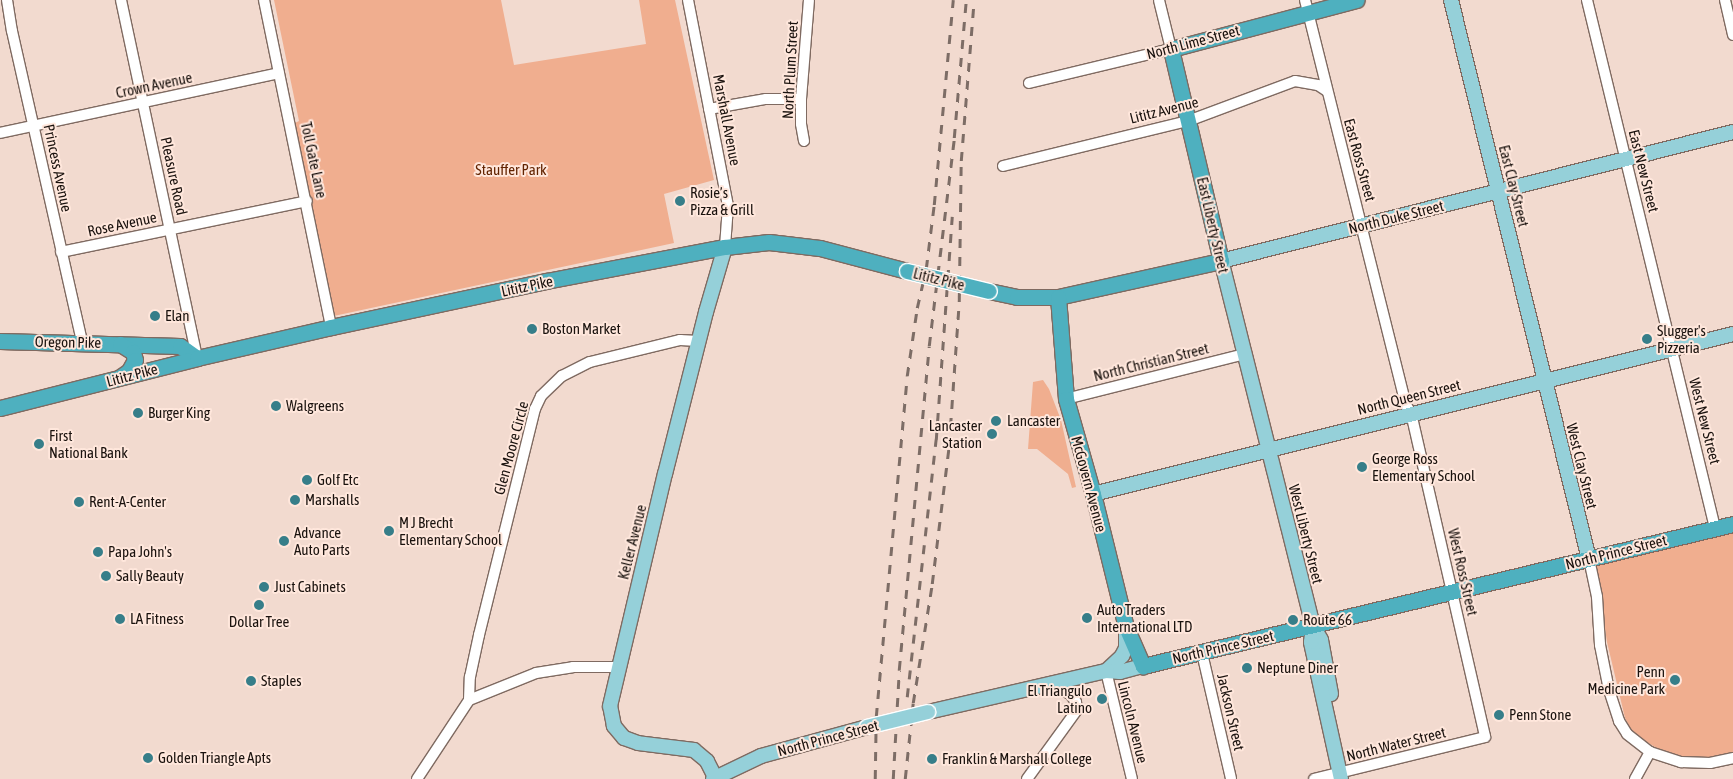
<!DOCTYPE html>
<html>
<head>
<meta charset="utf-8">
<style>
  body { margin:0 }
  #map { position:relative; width:1733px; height:779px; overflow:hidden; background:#f2dacf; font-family:"Asap Condensed",sans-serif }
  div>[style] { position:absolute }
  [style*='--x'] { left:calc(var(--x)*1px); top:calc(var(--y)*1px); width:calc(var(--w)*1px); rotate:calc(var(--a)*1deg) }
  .green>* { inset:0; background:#f0ae8f }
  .roads { filter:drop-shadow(1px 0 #7f6a61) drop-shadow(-1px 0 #7f6a61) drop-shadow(0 1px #7f6a61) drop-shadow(0 -1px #7f6a61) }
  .minor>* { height:10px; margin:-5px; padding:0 5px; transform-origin:5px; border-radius:5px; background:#fff }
  .major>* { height:14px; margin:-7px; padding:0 7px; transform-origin:7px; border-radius:7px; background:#95d0d9 }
  .highway>* { height:15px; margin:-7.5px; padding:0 7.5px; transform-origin:7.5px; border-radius:7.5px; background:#4eb0bf }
  .rail>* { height:2.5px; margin-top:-1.25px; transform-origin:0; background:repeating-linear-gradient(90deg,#7d6d66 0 9px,transparent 0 18px) }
  .bridges { filter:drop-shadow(1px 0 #fff) drop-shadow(-1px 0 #fff) drop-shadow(0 1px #fff) drop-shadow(0 -1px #fff) }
  .major-bridge>* { height:14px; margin:-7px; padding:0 7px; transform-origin:7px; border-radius:7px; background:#95d0d9 }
  .highway-bridge>* { height:15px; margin:-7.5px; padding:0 7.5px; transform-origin:7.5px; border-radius:7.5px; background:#4eb0bf }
  .dots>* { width:14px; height:14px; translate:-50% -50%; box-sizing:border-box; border:2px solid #ffe7dc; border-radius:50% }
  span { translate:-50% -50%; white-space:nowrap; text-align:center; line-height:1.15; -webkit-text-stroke:4px #ffe7dc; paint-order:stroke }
  .street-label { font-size:15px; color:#1a120e }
  .park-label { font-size:15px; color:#622300 }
  .poi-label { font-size:15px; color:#1a120e }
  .left { translate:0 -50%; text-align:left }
  .right { translate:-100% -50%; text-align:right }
</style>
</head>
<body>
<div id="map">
  <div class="green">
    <i style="clip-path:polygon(274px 0,501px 0,514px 65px,646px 44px,639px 0,675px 0,714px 180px,664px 194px,674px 243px,329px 317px,291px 125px,299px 121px)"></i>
    <i style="clip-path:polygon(1043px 380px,1049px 389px,1061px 420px,1076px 487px,1072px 488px,1068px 474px,1037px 449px,1028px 449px,1033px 382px)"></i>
    <i style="clip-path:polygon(1733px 529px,1733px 755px,1701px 761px,1666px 754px,1639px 737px,1630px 728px,1625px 718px,1607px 642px,1595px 562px)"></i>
  </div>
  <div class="roads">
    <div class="minor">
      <i style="--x:7;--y:0;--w:31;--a:81"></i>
      <i style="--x:12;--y:31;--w:319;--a:77.3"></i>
      <i style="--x:121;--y:0;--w:366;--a:78"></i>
      <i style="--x:264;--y:0;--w:334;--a:78.4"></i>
      <i style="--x:688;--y:0;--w:210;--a:79"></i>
      <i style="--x:728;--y:206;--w:41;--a:94.2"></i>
      <i style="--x:1305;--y:0;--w:417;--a:76"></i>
      <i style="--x:1406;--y:405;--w:9;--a:58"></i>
      <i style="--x:1411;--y:413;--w:332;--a:77.1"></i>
      <i style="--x:1485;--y:737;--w:176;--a:166.2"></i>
      <i style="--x:1587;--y:0;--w:543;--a:76.37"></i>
      <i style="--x:1725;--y:0;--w:36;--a:77"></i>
      <i style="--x:1029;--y:83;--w:146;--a:-13.5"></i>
      <i style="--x:1171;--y:49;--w:50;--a:-103.8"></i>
      <i style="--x:709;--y:109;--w:58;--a:-10"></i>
      <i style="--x:766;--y:99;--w:35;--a:0"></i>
      <i style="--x:0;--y:133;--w:285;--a:-12.1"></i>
      <i style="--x:804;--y:141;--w:17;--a:-100"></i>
      <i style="--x:801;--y:124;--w:25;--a:-90"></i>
      <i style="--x:801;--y:99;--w:99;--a:-85.4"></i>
      <i style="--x:1003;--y:166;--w:190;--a:-13.7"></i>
      <i style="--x:1188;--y:121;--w:114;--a:-20.5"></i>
      <i style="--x:1295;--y:81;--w:23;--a:10"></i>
      <i style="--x:1318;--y:85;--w:11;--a:34"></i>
      <i style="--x:61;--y:252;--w:251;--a:-11.7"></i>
      <i style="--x:1066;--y:399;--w:185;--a:-14.1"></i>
      <i style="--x:1589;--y:559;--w:39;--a:78"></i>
      <i style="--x:1597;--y:597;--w:48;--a:86.4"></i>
      <i style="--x:1600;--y:645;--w:46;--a:78.7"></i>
      <i style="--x:1609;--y:690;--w:33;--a:72"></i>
      <i style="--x:1619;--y:721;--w:15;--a:58"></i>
      <i style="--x:1627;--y:734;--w:29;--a:38"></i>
      <i style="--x:1650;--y:752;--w:33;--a:18"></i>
      <i style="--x:1681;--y:762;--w:29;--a:2"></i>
      <i style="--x:1710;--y:763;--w:24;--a:-12"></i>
      <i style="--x:1202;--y:653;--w:129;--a:77"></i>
      <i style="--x:1106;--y:671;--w:111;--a:76.5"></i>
      <i style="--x:469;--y:700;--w:72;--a:-21.9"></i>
      <i style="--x:536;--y:673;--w:37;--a:-9"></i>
      <i style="--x:573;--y:667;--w:46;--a:0"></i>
      <i style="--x:417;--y:779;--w:95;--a:-56.6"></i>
      <i style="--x:469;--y:700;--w:23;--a:-88"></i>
      <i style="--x:470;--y:677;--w:43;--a:-77.9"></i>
      <i style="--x:479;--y:635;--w:233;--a:-76.1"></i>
      <i style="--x:535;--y:409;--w:14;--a:-65"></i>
      <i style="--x:541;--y:396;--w:29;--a:-44"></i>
      <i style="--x:562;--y:376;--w:31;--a:-27"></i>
      <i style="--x:590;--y:362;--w:93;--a:-13.7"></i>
      <i style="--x:680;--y:340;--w:18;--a:3"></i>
      <i style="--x:1027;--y:779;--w:85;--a:-54.1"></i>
      <i style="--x:1077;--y:710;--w:8;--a:-97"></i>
      <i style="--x:1076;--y:702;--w:10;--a:-127"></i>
      <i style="--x:1070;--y:694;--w:23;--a:-155"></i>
      <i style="--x:1635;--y:779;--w:31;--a:-61"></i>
    </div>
    <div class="major">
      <i style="--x:1451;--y:0;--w:576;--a:76.13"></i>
      <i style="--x:1093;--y:494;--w:660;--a:-14.04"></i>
      <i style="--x:1313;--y:626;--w:16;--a:60"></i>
      <i style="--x:1321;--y:640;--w:55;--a:79.5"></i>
      <i style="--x:1106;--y:671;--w:22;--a:-43"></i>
      <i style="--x:1122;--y:656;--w:9;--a:-63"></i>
      <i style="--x:1126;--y:648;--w:21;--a:-90"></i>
      <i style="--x:928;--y:712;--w:183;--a:-13"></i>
      <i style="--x:1106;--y:671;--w:14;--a:4"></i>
      <i style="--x:1120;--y:672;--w:24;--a:-15"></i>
      <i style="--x:713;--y:779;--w:53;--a:-25.6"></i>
      <i style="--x:761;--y:756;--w:110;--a:-15.3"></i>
      <i style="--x:716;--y:779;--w:20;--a:-117"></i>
      <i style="--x:707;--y:761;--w:17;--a:-140"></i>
      <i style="--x:694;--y:750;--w:56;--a:-172.9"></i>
      <i style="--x:638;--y:743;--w:15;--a:-160"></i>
      <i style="--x:624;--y:738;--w:16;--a:-130"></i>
      <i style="--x:614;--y:726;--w:20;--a:-101"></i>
      <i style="--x:610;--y:706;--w:238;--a:-76.7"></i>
      <i style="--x:665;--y:474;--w:167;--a:-75.8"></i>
      <i style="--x:706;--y:312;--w:68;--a:-73.7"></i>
      <i style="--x:1341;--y:779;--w:140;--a:-102.4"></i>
      <i style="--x:1311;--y:642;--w:16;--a:-83"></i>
      <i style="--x:1313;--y:626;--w:376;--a:-104.1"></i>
      <i style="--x:1221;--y:261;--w:528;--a:-14.14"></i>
    </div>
    <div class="highway">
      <i style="--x:989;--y:291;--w:29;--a:12"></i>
      <i style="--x:1017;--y:297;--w:41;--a:0"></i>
      <i style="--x:1058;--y:297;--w:167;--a:-12.5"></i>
      <i style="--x:1221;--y:261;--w:218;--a:-103.3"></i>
      <i style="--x:1171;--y:49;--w:192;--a:-14.8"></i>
      <i style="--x:1058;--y:297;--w:102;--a:85.5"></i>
      <i style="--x:1066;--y:399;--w:99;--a:74.1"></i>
      <i style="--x:1093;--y:494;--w:137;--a:76.1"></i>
      <i style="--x:1126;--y:627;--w:43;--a:66.4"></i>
      <i style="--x:1143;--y:666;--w:607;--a:-13.53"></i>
      <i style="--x:0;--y:341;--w:180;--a:1.6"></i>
      <i style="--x:180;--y:346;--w:21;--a:35"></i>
      <i style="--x:120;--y:344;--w:15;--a:32"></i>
      <i style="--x:133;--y:352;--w:8;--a:76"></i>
      <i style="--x:135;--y:360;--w:13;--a:119"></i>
      <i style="--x:129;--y:371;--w:11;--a:146"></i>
      <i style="--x:0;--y:408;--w:203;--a:-14.2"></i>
      <i style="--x:197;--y:358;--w:138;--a:-13"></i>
      <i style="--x:331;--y:327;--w:220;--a:-12.1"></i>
      <i style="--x:546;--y:281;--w:182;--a:-10.8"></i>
      <i style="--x:725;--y:247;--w:44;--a:-6.5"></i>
      <i style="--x:769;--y:242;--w:51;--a:6.7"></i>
      <i style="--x:820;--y:248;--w:90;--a:14.8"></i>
    </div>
  </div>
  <div class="rail">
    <i style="--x:907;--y:697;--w:259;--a:-83.6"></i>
    <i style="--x:936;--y:440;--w:224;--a:-85.9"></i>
    <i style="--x:875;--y:779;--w:62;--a:-89.1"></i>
    <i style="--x:876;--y:717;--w:342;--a:-84.8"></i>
    <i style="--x:907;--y:376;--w:69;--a:-81.6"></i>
    <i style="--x:917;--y:308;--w:40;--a:-77"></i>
    <i style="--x:926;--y:269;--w:64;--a:-82.9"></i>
    <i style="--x:934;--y:205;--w:206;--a:-84.7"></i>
    <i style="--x:893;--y:779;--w:109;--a:-86.8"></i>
    <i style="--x:899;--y:670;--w:325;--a:-84.7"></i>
    <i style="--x:929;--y:346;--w:209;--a:-83.1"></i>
    <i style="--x:954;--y:138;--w:139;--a:-85"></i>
    <i style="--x:905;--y:779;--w:76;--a:-84"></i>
    <i style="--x:913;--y:703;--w:121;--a:-80.9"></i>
    <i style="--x:932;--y:584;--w:140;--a:-83"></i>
    <i style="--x:949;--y:445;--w:143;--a:-86"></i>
    <i style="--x:959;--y:302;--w:141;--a:-89.2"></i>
    <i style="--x:961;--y:161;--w:162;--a:-85.4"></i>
  </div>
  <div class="bridges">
    <div class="major-bridge">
      <i style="--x:867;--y:727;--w:63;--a:-13.8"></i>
    </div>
    <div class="highway-bridge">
      <i style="--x:907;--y:271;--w:84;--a:13.7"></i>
    </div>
  </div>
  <div class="dots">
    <i style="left:680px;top:201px;background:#377e89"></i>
    <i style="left:155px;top:316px;background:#377e89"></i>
    <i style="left:532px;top:329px;background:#377e89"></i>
    <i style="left:1647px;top:339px;background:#377e89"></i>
    <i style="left:276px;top:406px;background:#377e89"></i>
    <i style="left:138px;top:413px;background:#377e89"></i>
    <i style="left:996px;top:421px;background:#377e89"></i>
    <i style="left:992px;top:434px;background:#377e89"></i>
    <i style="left:39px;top:444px;background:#377e89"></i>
    <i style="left:1362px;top:467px;background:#377e89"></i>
    <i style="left:307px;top:480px;background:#377e89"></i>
    <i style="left:295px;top:500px;background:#377e89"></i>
    <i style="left:79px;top:502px;background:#377e89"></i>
    <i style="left:389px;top:531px;background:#377e89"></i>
    <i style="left:284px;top:541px;background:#377e89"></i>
    <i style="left:98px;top:552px;background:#377e89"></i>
    <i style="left:106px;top:576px;background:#377e89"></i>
    <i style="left:264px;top:587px;background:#377e89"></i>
    <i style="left:259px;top:605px;background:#377e89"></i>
    <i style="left:1087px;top:618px;background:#377e89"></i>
    <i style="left:120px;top:619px;background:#377e89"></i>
    <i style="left:1293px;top:620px;background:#377e89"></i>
    <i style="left:1247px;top:668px;background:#377e89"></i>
    <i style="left:1675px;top:680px;background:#377e89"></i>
    <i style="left:251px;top:681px;background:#377e89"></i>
    <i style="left:1102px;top:699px;background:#377e89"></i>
    <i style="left:1499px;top:715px;background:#377e89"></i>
    <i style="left:148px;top:758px;background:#377e89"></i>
    <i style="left:932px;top:759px;background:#377e89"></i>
  </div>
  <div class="street-label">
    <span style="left:1193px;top:42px;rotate:-15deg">North Lime Street</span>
    <span style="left:790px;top:70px;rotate:-87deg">North Plum Street</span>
    <span style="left:154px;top:85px;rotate:-12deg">Crown Avenue</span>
    <span style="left:1164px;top:110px;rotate:-14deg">Lititz Avenue</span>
    <span style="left:727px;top:120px;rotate:79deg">Marshall Avenue</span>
    <span style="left:314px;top:160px;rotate:78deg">Toll Gate Lane</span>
    <span style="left:1360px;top:160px;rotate:75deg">East Ross Street</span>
    <span style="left:58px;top:168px;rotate:78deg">Princess Avenue</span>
    <span style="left:1644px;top:171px;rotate:76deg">East New Street</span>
    <span style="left:174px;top:176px;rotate:78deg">Pleasure Road</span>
    <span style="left:1514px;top:186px;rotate:76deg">East Clay Street</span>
    <span style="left:1396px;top:217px;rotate:-14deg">North Duke Street</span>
    <span style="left:122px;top:224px;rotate:-12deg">Rose Avenue</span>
    <span style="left:1213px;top:225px;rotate:77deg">East Liberty Street</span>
    <span style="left:939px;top:279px;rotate:14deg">Lititz Pike</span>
    <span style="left:527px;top:286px;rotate:-12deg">Lititz Pike</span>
    <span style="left:68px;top:342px;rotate:1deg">Oregon Pike</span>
    <span style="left:1151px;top:362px;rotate:-14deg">North Christian Street</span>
    <span style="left:132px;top:375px;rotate:-15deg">Lititz Pike</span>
    <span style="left:1409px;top:397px;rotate:-14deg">North Queen Street</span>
    <span style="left:1705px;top:421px;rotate:76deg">West New Street</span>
    <span style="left:511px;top:448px;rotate:-75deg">Glen Moore Circle</span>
    <span style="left:1582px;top:466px;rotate:76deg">West Clay Street</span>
    <span style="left:1089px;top:484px;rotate:75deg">McGovern Avenue</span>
    <span style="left:1306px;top:534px;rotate:76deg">West Liberty Street</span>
    <span style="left:632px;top:542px;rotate:-76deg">Keller Avenue</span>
    <span style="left:1616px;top:552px;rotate:-14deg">North Prince Street</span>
    <span style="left:1463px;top:572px;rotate:77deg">West Ross Street</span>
    <span style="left:1223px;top:647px;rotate:-13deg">North Prince Street</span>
    <span style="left:1231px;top:712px;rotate:77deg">Jackson Street</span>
    <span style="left:1133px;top:722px;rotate:76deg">Lincoln Avenue</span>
    <span style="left:828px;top:738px;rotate:-15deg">North Prince Street</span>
    <span style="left:1396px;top:744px;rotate:-14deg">North Water Street</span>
  </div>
  <div class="park-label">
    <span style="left:511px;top:170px">Stauffer Park</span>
  </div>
  <div class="poi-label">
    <span class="left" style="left:690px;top:201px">Rosie’s<br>Pizza &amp; Grill</span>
    <span class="left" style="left:165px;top:316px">Elan</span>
    <span class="left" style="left:542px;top:329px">Boston Market</span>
    <span class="left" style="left:1657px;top:339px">Slugger's<br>Pizzeria</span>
    <span class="left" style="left:286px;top:406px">Walgreens</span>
    <span class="left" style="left:148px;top:413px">Burger King</span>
    <span class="left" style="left:1007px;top:421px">Lancaster</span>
    <span class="right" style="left:982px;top:434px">Lancaster<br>Station</span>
    <span class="left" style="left:49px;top:444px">First<br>National Bank</span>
    <span class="left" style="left:1372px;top:467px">George Ross<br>Elementary School</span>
    <span class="left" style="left:317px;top:480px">Golf Etc</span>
    <span class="left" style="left:305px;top:500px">Marshalls</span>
    <span class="left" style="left:89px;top:502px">Rent-A-Center</span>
    <span class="left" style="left:399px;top:531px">M J Brecht<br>Elementary School</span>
    <span class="left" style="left:294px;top:541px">Advance<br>Auto Parts</span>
    <span class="left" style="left:108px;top:552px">Papa John's</span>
    <span class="left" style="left:116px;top:576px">Sally Beauty</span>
    <span class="left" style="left:274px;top:587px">Just Cabinets</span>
    <span class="left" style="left:1097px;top:618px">Auto Traders<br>International LTD</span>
    <span class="left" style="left:130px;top:619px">LA Fitness</span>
    <span class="left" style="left:1303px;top:620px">Route 66</span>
    <span style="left:259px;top:622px">Dollar Tree</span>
    <span class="left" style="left:1257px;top:668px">Neptune Diner</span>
    <span class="right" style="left:1665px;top:680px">Penn<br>Medicine Park</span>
    <span class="left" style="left:261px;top:681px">Staples</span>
    <span class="right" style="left:1092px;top:699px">El Triangulo<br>Latino</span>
    <span class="left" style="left:1509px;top:715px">Penn Stone</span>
    <span class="left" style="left:158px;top:758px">Golden Triangle Apts</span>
    <span class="left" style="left:942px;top:759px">Franklin &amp; Marshall College</span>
  </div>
</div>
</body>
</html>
